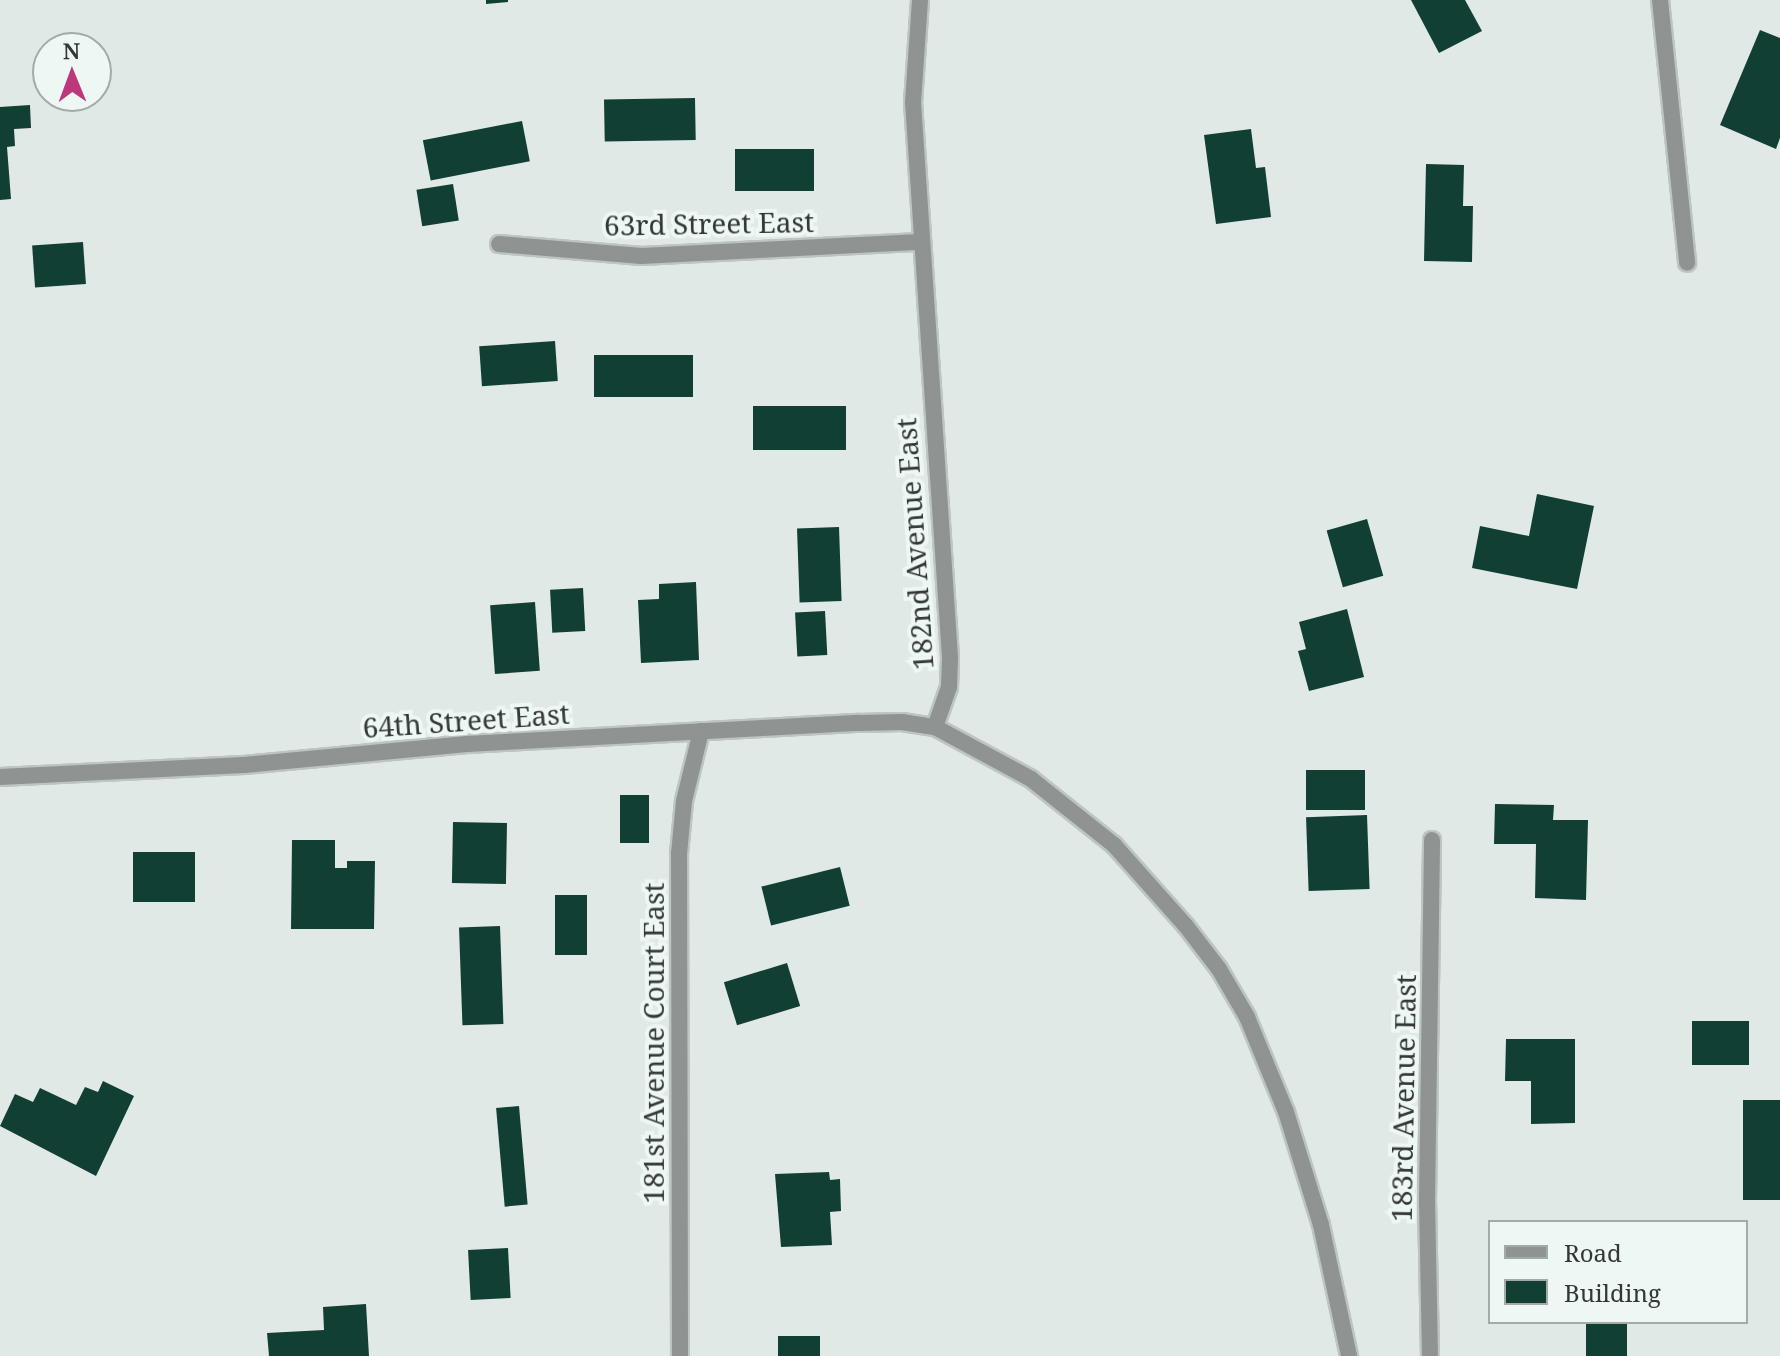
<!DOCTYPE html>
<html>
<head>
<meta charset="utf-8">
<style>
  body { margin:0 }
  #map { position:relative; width:1780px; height:1356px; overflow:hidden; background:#e0e9e6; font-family:"Noto Serif",serif }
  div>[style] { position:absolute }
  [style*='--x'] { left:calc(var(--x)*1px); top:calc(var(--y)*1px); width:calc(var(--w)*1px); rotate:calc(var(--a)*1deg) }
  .building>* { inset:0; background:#123f33; transform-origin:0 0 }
  .roads { filter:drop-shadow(2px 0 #bdc5c3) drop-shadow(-2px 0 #bdc5c3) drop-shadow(0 2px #bdc5c3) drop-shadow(0 -2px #bdc5c3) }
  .street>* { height:16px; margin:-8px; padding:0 8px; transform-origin:8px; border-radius:8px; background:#8f9391 }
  span { translate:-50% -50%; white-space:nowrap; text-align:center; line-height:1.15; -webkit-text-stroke:8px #edf7f3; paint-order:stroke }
  .street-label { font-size:28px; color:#333736 }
  .legend { position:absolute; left:1488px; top:1220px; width:260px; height:104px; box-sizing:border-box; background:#edf7f3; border:2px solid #a3aaa7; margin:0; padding:10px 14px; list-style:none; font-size:24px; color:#333736 }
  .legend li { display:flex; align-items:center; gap:16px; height:40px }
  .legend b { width:40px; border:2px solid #a3aaa7 }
  .north { position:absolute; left:32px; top:32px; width:80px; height:80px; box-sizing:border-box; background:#edf7f3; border:2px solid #a3aaa7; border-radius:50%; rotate:359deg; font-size:22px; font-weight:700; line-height:32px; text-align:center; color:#333736 }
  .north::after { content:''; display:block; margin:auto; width:28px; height:36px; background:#bc377c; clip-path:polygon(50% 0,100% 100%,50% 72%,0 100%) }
</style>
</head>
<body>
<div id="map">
  <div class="building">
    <i style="clip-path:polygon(486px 0,508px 0,508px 2px,486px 4px)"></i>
    <i style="clip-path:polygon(1411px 0,1465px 0,1482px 31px,1439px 53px)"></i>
    <i style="clip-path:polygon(1760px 30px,1780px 38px,1780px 138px,1776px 149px,1720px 125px)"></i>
    <i style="left:695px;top:98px;width:42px;height:91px;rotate:89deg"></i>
    <i style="clip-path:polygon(30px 105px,31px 128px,14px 129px,15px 146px,7px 147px,11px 199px,0 200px,0 107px)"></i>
    <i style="left:522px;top:121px;width:41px;height:101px;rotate:79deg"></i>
    <i style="clip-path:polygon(1251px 129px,1256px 168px,1265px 167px,1271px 217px,1216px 224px,1204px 135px)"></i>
    <i style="left:735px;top:149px;width:79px;height:42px"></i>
    <i style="clip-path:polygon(1426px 164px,1464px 165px,1463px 206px,1473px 206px,1472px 262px,1424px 261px)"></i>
    <i style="left:453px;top:184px;width:37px;height:37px;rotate:81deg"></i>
    <i style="left:83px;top:242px;width:42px;height:51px;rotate:86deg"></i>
    <i style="left:555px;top:341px;width:40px;height:76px;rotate:86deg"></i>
    <i style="left:594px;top:355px;width:99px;height:42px"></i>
    <i style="left:753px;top:406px;width:93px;height:44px"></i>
    <i style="clip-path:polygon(1537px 494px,1594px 506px,1577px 589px,1472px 568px,1480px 526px,1529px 536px)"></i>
    <i style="left:1367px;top:519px;width:59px;height:42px;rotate:74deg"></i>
    <i style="left:839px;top:527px;width:74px;height:42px;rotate:88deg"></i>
    <i style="clip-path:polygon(696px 582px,699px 660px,641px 663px,638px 600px,659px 599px,659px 584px)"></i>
    <i style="left:583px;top:588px;width:43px;height:33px;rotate:87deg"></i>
    <i style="left:535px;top:602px;width:69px;height:45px;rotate:86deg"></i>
    <i style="clip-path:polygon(1347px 609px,1364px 677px,1309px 691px,1298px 651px,1306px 649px,1299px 622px)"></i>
    <i style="left:825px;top:611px;width:44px;height:30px;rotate:87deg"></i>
    <i style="left:1306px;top:770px;width:59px;height:40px"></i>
    <i style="left:620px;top:795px;width:29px;height:48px"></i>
    <i style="clip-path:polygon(1495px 804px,1554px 805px,1553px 820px,1588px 820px,1586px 900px,1535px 898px,1536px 844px,1494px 844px)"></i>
    <i style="left:1367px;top:815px;width:74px;height:61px;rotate:88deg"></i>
    <i style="left:453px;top:822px;width:54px;height:61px;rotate:1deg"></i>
    <i style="clip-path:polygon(292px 840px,335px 840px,335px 868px,347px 868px,347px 861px,375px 861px,374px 929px,291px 929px)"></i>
    <i style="left:133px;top:852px;width:62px;height:50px"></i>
    <i style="left:840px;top:867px;width:40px;height:81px;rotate:76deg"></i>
    <i style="left:555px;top:895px;width:32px;height:60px"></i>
    <i style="left:500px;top:926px;width:98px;height:41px;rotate:88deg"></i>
    <i style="left:787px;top:963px;width:45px;height:66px;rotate:73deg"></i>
    <i style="left:1692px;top:1021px;width:57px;height:44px"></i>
    <i style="clip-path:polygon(1506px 1039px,1575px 1039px,1575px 1123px,1531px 1124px,1531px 1081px,1505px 1081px)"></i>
    <i style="clip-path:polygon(103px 1081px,134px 1096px,96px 1176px,0 1126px,15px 1094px,33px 1102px,40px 1088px,76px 1105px,85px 1087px,98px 1092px)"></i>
    <i style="left:1743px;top:1100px;width:37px;height:100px"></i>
    <i style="left:519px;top:1106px;width:99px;height:23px;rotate:85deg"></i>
    <i style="clip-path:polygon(829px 1172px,830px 1180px,840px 1179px,841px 1211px,830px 1212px,832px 1245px,781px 1247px,775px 1174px)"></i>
    <i style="left:508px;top:1248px;width:50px;height:40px;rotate:87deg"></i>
    <i style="clip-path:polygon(366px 1304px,369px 1356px,269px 1356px,267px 1333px,324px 1330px,323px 1307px)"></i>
    <i style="left:1586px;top:1322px;width:41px;height:34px"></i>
    <i style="left:820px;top:1336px;width:20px;height:42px;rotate:90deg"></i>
  </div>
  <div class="roads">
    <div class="street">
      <i style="--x:920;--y:0;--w:102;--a:93.9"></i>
      <i style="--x:913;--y:102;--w:557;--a:86.19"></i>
      <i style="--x:950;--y:658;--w:29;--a:92"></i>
      <i style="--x:949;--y:687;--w:42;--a:109.3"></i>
      <i style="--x:1660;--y:0;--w:264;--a:84.1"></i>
      <i style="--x:499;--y:244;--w:143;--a:4.8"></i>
      <i style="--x:641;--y:256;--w:279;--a:-2.9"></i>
      <i style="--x:0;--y:777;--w:244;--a:-2.8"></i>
      <i style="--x:244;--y:765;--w:224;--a:-5.4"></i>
      <i style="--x:467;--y:744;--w:393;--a:-3.1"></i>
      <i style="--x:859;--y:723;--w:43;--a:-1.3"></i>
      <i style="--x:902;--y:722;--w:33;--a:9"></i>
      <i style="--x:935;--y:727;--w:109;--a:28.4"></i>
      <i style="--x:1031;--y:779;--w:106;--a:38.5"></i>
      <i style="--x:1114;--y:845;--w:108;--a:48.4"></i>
      <i style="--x:1186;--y:926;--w:54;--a:52.5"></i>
      <i style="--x:1219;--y:969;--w:56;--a:59.7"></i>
      <i style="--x:1247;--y:1017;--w:103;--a:67.7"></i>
      <i style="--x:1286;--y:1112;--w:118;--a:72.8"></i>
      <i style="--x:1321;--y:1225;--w:134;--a:77.9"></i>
      <i style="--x:680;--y:1356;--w:502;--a:-90.11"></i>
      <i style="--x:679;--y:854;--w:53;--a:-84.6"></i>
      <i style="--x:684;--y:801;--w:72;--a:-76.3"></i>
      <i style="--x:1430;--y:1356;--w:154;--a:-91.1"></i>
      <i style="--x:1427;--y:1202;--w:362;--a:-89.2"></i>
    </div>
  </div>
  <div class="street-label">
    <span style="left:709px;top:223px;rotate:-1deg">63rd Street East</span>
    <span style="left:914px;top:544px;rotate:-94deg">182nd Avenue East</span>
    <span style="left:466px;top:720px;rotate:-4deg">64th Street East</span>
    <span style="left:653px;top:1043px;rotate:-90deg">181st Avenue Court East</span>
    <span style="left:1403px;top:1098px;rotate:-89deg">183rd Avenue East</span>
  </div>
  <ul class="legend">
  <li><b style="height:10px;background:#8f9391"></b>Road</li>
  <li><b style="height:22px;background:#123f33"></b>Building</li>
  </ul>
  <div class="north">N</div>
</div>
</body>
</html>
